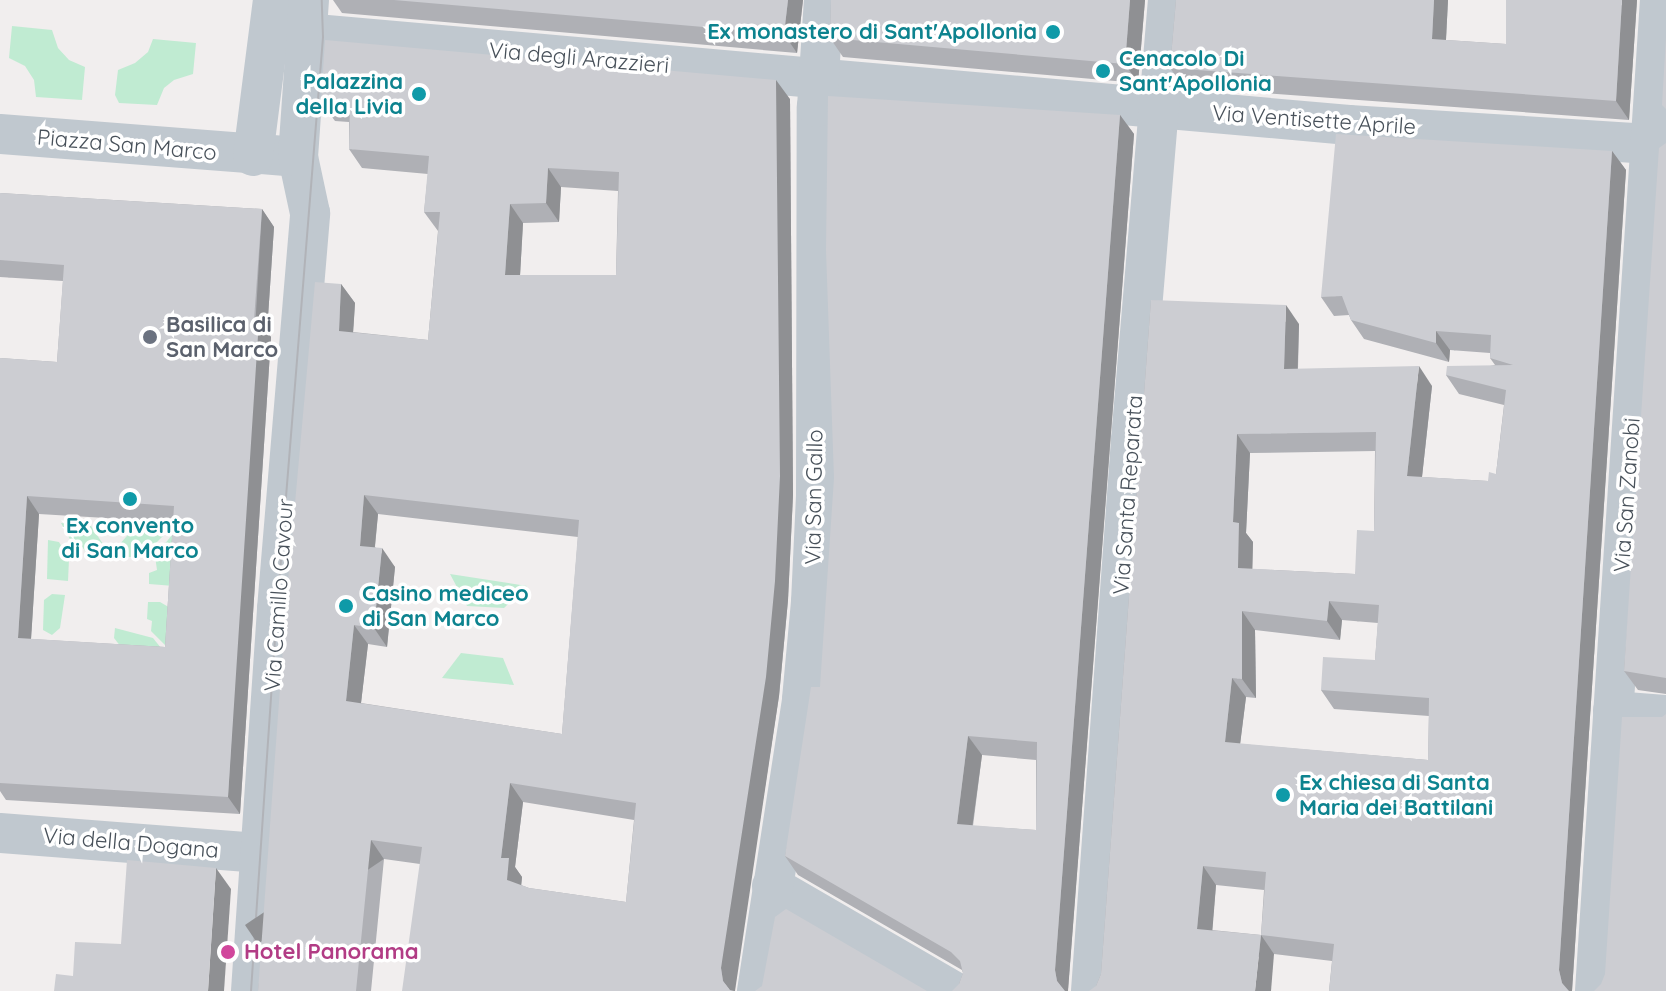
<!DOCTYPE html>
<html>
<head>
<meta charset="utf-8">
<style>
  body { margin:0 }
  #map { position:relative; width:1666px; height:991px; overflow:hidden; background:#f1eeee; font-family:Quicksand,sans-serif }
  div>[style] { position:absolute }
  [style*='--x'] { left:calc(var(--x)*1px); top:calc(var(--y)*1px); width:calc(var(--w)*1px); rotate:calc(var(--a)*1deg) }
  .green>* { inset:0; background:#c0ebd2 }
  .street>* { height:40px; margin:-20px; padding:0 20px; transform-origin:20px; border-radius:20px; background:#c0c8cf }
  .tram>* { height:2px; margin:-1px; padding:0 1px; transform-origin:1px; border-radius:1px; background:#b1b3b8 }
  .wall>* { inset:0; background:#afb0b5 }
  .shaded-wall>* { inset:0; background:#8f9093; transform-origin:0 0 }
  .building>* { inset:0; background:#cccdd2 }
  .dots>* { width:22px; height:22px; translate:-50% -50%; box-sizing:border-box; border:4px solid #fff; border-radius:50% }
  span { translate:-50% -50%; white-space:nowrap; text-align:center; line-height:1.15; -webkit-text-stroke:7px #fff; paint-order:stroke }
  .culture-label { font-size:22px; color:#0d838f; font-weight:700 }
  .right { translate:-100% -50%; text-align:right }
  .left { translate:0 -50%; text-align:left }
  .street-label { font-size:22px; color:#48515a }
  .worship-label { font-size:22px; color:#5b616d; font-weight:700 }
  .hotel-label { font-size:22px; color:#b23c85; font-weight:700 }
</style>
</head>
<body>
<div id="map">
  <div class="green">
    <i style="clip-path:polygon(12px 26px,52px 30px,58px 48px,69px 60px,85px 67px,82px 100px,36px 97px,34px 80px,25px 66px,9px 58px)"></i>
    <i style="clip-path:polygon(153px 39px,196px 43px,193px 74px,174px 80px,164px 88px,157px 105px,119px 103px,115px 95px,118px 70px,135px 63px,148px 52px)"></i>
    <i style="clip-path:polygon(61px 523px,91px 526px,103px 544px,102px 555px,88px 555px,80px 544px,71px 541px)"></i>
    <i style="clip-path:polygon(133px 529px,169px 530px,150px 549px,134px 557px,120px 557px,119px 545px)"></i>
    <i style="clip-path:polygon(172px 535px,177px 535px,174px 586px,149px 584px,149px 573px,157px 570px,155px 556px)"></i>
    <i style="clip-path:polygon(48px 540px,59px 542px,69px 559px,68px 581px,47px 579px)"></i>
    <i style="clip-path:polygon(450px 574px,527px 586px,504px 608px,467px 606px)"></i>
    <i style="clip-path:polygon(52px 594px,65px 595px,60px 628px,52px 635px,43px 630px,44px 600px)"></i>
    <i style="clip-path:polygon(148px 602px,160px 602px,172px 609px,170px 644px,165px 645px,151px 631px,152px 621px,147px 619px)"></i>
    <i style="clip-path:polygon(115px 628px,153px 638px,161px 648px,121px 647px,114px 638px)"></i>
    <i style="clip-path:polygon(461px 653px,503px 658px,514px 685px,442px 678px)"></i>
  </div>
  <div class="street">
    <i style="--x:270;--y:30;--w:1083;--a:5.03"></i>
    <i style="--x:1349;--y:125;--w:318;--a:3.6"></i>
    <i style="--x:0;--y:134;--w:299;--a:4.4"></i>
    <i style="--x:253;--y:156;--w:157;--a:-82.7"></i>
    <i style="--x:1613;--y:711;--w:53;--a:4.3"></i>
    <i style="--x:0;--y:833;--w:263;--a:4.4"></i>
    <i style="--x:772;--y:886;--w:209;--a:30.1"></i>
    <i style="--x:251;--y:991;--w:383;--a:-86.1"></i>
    <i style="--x:277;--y:609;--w:397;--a:-85.2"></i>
    <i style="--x:310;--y:213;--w:57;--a:-102.1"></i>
    <i style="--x:298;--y:157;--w:157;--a:-86"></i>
    <i style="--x:757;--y:991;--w:295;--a:-81.2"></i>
    <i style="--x:802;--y:699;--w:97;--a:-84.7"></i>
    <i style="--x:811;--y:602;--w:106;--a:-87.3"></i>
    <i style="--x:816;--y:496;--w:389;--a:-89.9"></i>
    <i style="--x:817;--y:107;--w:107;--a:-86.3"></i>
    <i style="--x:1091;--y:991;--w:552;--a:-85.85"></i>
    <i style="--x:1131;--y:440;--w:442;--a:-85.2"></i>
    <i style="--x:1595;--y:991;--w:993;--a:-86.25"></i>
  </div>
  <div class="tram">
    <i style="--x:251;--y:991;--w:383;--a:-86.1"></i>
    <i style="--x:277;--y:609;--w:574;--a:-85.4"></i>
    <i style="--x:323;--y:37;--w:37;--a:-92"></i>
  </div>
  <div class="wall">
    <i style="clip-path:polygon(333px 0,803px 0,797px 53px,342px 13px)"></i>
    <i style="clip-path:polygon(831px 0,1145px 0,1138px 83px,843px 57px,830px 38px)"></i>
    <i style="clip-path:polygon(1176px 0,1448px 0,1446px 40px,1506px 44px,1637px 0,1629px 120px,1184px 87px,1170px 68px)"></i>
    <i style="clip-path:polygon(evenodd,790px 99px,793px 495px,788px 600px,779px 696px,734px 988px,420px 864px,384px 859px,371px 991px,258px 991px,341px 284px,355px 303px,353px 332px,428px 340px,438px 231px,424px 212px,428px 174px,362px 168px,349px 149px,349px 122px,335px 121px,321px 102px,790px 99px,561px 187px,618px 191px,616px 275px,520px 275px,523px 223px,559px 222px,561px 187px,790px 99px,378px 514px,578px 537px,562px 734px,361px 703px,368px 644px,387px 647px,395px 567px,375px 547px,378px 514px,790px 99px,523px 802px,634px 820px,626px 902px,529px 888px,521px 885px,522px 877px,515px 867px,523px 802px)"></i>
    <i style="clip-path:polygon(evenodd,1120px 115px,1134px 134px,1068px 989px,959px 984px,963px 973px,962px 970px,798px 875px,785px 856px,820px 687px,1120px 115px,982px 755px,1036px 760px,1036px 830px,973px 826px,982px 755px)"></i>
    <i style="clip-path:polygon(1666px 143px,1666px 694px,1638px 690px,1624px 671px)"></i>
    <i style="clip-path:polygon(evenodd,1612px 151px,1626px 170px,1572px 991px,1329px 991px,1332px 961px,1274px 954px,1096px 986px,1101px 974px,1151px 300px,1299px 324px,1298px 369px,1432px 386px,1422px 477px,1488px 481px,1496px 474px,1504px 405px,1459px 394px,1446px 375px,1495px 365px,1490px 358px,1490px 353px,1450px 350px,1449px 362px,1364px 339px,1351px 320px,1349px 315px,1334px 316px,1321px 297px,1612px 151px,1375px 451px,1374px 531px,1355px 574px,1252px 569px,1253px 542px,1246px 533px,1250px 453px,1375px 451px,1612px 151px,1342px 620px,1378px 623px,1375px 660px,1321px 690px,1334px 709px,1429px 716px,1428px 760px,1240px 744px,1246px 697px,1256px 698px,1255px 630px,1340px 640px,1342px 620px,1612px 151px,1216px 885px,1264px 890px,1261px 935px,1212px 930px,1216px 885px)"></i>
    <i style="clip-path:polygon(evenodd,0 193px,262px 209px,274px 227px,267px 332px,271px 337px,240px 814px,6px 800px,0 791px,0 358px,57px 362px,63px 281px,0 277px,0 193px,39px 514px,173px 522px,165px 647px,31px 639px,39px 514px)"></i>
  </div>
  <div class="shaded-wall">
    <i style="clip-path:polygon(788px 0,803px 0,797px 53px,784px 34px)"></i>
    <i style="clip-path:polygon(1130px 0,1145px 0,1138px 83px,1125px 64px)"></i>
    <i style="clip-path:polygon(1434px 0,1448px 0,1445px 58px,1432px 39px)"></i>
    <i style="clip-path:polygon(1622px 0,1637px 0,1629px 120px,1616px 101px)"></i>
    <i style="clip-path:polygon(776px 80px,790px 99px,793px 495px,788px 600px,779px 696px,735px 991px,730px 991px,723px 981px,721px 968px)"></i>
    <i style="clip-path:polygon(1120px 115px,1134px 134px,1068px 991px,1064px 991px,1057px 981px,1055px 970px)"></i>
    <i style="clip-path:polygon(1612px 151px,1626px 170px,1572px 991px,1567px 991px,1562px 983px,1559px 970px)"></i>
    <i style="clip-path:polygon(548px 168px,561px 187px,559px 222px,546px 203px)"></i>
    <i style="clip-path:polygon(510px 204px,523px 223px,519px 294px,505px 275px)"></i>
    <i style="clip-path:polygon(262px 209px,274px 227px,267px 332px,271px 337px,240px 814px,228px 797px)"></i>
    <i style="clip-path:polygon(341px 284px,355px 303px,352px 350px,339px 331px)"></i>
    <i style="clip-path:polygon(1286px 305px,1299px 324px,1297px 388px,1284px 369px)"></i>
    <i style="clip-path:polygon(1436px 331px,1450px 350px,1449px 362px,1436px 343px)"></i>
    <i style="clip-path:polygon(1419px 366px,1432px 386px,1420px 495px,1407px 476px)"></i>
    <i style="clip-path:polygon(1237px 434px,1250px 453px,1246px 533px,1253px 542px,1252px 587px,1238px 568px,1233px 522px)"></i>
    <i style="clip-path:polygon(364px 495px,378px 514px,373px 565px,360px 546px)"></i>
    <i style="clip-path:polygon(27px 496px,39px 514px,30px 655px,18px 638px)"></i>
    <i style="clip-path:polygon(382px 548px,395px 567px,387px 647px,374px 628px)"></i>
    <i style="clip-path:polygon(1329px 601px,1342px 620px,1340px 640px,1327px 621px)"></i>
    <i style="clip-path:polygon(1242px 611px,1255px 630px,1256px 698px,1242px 679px)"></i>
    <i style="clip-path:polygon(354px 625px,368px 644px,359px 720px,346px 701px)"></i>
    <i style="clip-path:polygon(1232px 678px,1246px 697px,1238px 761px,1225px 742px)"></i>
    <i style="clip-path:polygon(968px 736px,982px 755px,970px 843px,957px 824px)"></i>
    <i style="clip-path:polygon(510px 783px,523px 802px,515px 867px,522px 877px,520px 899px,507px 880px,501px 858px)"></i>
    <i style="left:371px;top:840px;width:23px;height:152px;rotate:56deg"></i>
    <i style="clip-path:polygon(1203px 866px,1216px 885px,1211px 948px,1197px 929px)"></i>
    <i style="clip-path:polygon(216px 868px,231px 889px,224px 991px,208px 991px)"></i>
    <i style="clip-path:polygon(1261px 935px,1274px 954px,1271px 991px,1255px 991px)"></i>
  </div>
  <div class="building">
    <i style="clip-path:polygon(394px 0,788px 0,784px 34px)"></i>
    <i style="clip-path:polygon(831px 0,1130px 0,1125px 64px,830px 38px)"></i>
    <i style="clip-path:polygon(1176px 0,1434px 0,1432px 39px,1506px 44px,1506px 0,1622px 0,1616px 101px,1170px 68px)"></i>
    <i style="clip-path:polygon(1666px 38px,1666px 109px,1662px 105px)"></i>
    <i style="clip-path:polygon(evenodd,325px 40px,776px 80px,780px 476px,775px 581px,766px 677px,721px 968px,723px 981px,730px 990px,734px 991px,402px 991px,422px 847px,371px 840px,356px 991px,258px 991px,287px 592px,315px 282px,341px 284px,339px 331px,428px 340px,440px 212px,424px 212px,429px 156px,349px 149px,350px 104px,321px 102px,325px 40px,548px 168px,619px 172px,616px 275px,505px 275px,510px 204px,546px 203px,548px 168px,325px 40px,364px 495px,579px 520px,562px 734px,346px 701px,354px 625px,374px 628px,382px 548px,360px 546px,364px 495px,325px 40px,510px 783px,636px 803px,626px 902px,529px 888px,507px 880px,509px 858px,501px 858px,510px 783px)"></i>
    <i style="clip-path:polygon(evenodd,828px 96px,1120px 115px,1055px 970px,1057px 981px,1065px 991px,952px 991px,959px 984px,963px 973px,960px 961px,951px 952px,785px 856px,811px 687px,820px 687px,834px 478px,826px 250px,828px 96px,968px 736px,1037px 742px,1036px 830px,957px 824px,968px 736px)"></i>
    <i style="clip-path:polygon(evenodd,1336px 134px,1612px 151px,1559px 970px,1562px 983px,1569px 991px,1329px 991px,1334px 944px,1261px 935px,1255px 991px,1089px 991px,1096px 986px,1101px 974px,1151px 300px,1286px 305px,1284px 369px,1419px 366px,1407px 476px,1488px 481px,1489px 472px,1496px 474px,1506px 390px,1446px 375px,1447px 366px,1513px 365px,1490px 358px,1491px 335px,1436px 331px,1436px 343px,1351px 320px,1342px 296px,1321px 297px,1336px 134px,1376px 432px,1374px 531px,1357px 530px,1355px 574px,1238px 568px,1239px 523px,1233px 522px,1237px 434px,1376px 432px,1336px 134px,1329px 601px,1379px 605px,1375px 660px,1323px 657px,1321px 690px,1429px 698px,1428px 760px,1225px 742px,1232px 678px,1242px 679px,1242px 611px,1327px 621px,1329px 601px,1336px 134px,1203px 866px,1266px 872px,1261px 935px,1197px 929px,1203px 866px)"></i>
    <i style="clip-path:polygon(1666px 143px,1666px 678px,1624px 671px,1659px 148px)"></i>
    <i style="clip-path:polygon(evenodd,0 193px,262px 209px,254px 320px,259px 320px,228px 797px,0 783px,0 358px,57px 362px,64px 265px,0 260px,0 193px,27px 496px,174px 506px,165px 647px,18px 638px,27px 496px)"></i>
    <i style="clip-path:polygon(1666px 714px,1666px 991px,1594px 991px,1601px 984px,1605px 974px,1622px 717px,1662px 717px)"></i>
    <i style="clip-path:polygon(127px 860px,216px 868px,208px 991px,54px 991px,56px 974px,73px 976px,75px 942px,121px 944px)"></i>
    <i style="clip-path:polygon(786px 909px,927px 991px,755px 991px,762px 986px,775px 917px)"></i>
  </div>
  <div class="dots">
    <i style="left:1053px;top:32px;background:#0f9aa8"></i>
    <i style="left:1103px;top:71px;background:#0f9aa8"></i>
    <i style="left:419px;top:94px;background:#0f9aa8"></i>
    <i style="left:150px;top:337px;background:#6b7280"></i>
    <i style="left:130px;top:499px;background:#0f9aa8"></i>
    <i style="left:346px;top:606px;background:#0f9aa8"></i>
    <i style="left:1283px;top:795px;background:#0f9aa8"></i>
    <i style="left:228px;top:952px;background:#d1479c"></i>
  </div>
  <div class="culture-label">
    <span class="right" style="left:1037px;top:32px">Ex monastero di Sant'Apollonia</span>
    <span class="left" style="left:1119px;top:71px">Cenacolo Di<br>Sant'Apollonia</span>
    <span class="right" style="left:403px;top:94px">Palazzina<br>della Livia</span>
    <span style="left:130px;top:538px">Ex convento<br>di San Marco</span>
    <span class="left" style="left:362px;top:606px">Casino mediceo<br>di San Marco</span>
    <span class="left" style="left:1299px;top:795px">Ex chiesa di Santa<br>Maria dei Battilani</span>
  </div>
  <div class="street-label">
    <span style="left:579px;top:58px;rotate:5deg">Via degli Arazzieri</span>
    <span style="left:1314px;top:120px;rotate:4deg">Via Ventisette Aprile</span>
    <span style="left:127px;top:145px;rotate:5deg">Piazza San Marco</span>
    <span style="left:1128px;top:495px;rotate:-86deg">Via Santa Reparata</span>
    <span style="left:1627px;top:495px;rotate:-86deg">Via San Zanobi</span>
    <span style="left:814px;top:497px;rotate:-89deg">Via San Gallo</span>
    <span style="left:279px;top:595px;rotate:-86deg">Via Camillo Cavour</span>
    <span style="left:131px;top:843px;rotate:5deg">Via della Dogana</span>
  </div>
  <div class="worship-label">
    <span class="left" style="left:166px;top:337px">Basilica di<br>San Marco</span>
  </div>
  <div class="hotel-label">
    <span class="left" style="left:244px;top:952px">Hotel Panorama</span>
  </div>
</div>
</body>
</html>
